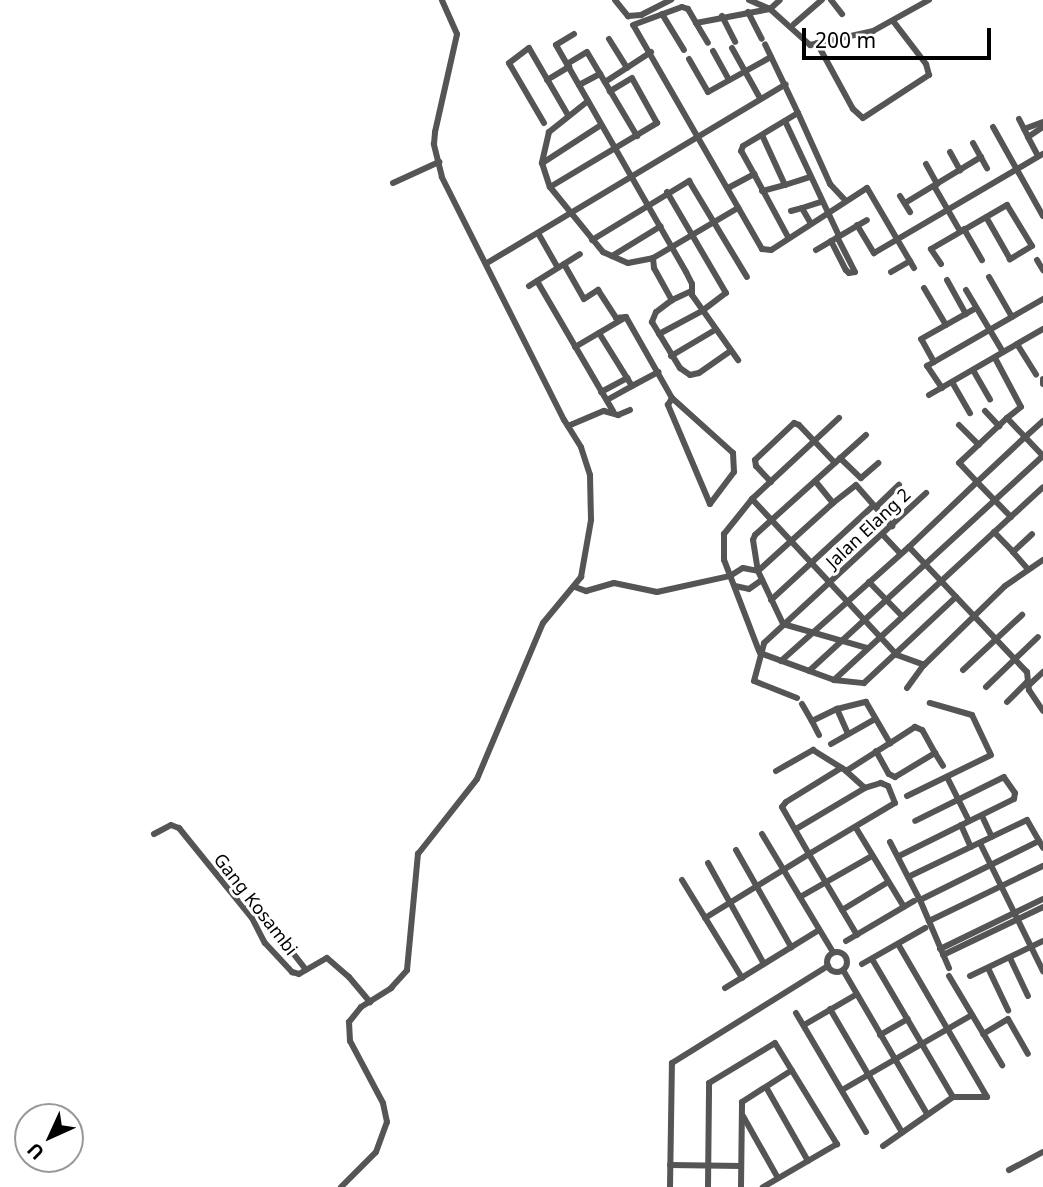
<!DOCTYPE html>
<html>
<head>
<meta charset="utf-8">
<style>
  body { margin:0 }
  #map { position:relative; width:1043px; height:1187px; overflow:hidden; background:#fff; font-family:"Noto Sans",sans-serif }
  div>[style] { position:absolute }
  [style*='--x'] { left:calc(var(--x)*1px); top:calc(var(--y)*1px); width:calc(var(--w)*1px); rotate:calc(var(--a)*1deg) }
  .minor>* { height:6px; margin:-3px; padding:0 3px; transform-origin:3px; border-radius:3px; background:#555 }
  .minor>.ring { margin:-3px; padding:0; box-sizing:content-box; background:none; border:6px solid #555; border-radius:50% }
  span { translate:-50% -50%; white-space:nowrap; text-align:center; line-height:1.15; -webkit-text-stroke:6px #fff; paint-order:stroke }
  .street-label { font-size:18px; color:#000 }
  .north { position:absolute; left:14px; top:1103px; width:70px; height:70px; box-sizing:border-box; background:#fff; border:2px solid #999; border-radius:50%; rotate:225deg; font-size:19px; font-weight:700; line-height:28px; text-align:center; color:#000 }
  .north::after { content:''; display:block; margin:auto; width:24px; height:32px; background:#000; clip-path:polygon(50% 0,100% 100%,50% 72%,0 100%) }
  .scale { position:absolute; left:802px; top:28px; width:189px; height:32px; box-sizing:border-box; border:4px solid #000; border-top:0; padding-left:9px; font-size:21px; line-height:24px; white-space:nowrap; color:#000; -webkit-text-stroke:5px #fff; paint-order:stroke }
</style>
</head>
<body>
<div id="map">
  <div class="minor">
    <i style="--x:615;--y:0;--w:21;--a:51"></i>
    <i style="--x:628;--y:16;--w:13;--a:-4"></i>
    <i style="--x:641;--y:15;--w:34;--a:-27"></i>
    <i style="--x:749;--y:0;--w:23;--a:23"></i>
    <i style="--x:770;--y:9;--w:13;--a:-42"></i>
    <i style="--x:831;--y:0;--w:18;--a:52"></i>
    <i style="--x:748;--y:12;--w:30;--a:63"></i>
    <i style="--x:662;--y:14;--w:42;--a:58.6"></i>
    <i style="--x:722;--y:16;--w:29;--a:63"></i>
    <i style="--x:696;--y:23;--w:23;--a:59"></i>
    <i style="--x:794;--y:24;--w:37;--a:-41"></i>
    <i style="--x:574;--y:34;--w:21;--a:149"></i>
    <i style="--x:556;--y:45;--w:262;--a:60.2"></i>
    <i style="--x:686;--y:272;--w:13;--a:63"></i>
    <i style="--x:692;--y:284;--w:11;--a:90"></i>
    <i style="--x:692;--y:295;--w:80;--a:54.7"></i>
    <i style="--x:609;--y:39;--w:34;--a:58"></i>
    <i style="--x:817;--y:43;--w:75;--a:61.4"></i>
    <i style="--x:853;--y:109;--w:13;--a:42"></i>
    <i style="--x:863;--y:118;--w:79;--a:-33.1"></i>
    <i style="--x:929;--y:75;--w:11;--a:-105"></i>
    <i style="--x:926;--y:64;--w:54;--a:-127.5"></i>
    <i style="--x:732;--y:48;--w:57;--a:60.8"></i>
    <i style="--x:713;--y:51;--w:33;--a:61"></i>
    <i style="--x:689;--y:59;--w:38;--a:60"></i>
    <i style="--x:708;--y:92;--w:72;--a:-29.1"></i>
    <i style="--x:567;--y:64;--w:23;--a:-31"></i>
    <i style="--x:587;--y:52;--w:98;--a:59.2"></i>
    <i style="--x:547;--y:80;--w:26;--a:-31"></i>
    <i style="--x:605;--y:82;--w:55;--a:-33.1"></i>
    <i style="--x:579;--y:85;--w:24;--a:-28"></i>
    <i style="--x:588;--y:101;--w:50;--a:141.5"></i>
    <i style="--x:549;--y:132;--w:32;--a:103"></i>
    <i style="--x:542;--y:163;--w:25;--a:72"></i>
    <i style="--x:550;--y:187;--w:84;--a:50.8"></i>
    <i style="--x:603;--y:252;--w:27;--a:24"></i>
    <i style="--x:628;--y:263;--w:25;--a:-11"></i>
    <i style="--x:653;--y:258;--w:10;--a:84"></i>
    <i style="--x:654;--y:268;--w:37;--a:61"></i>
    <i style="--x:672;--y:300;--w:20;--a:143"></i>
    <i style="--x:656;--y:312;--w:11;--a:112"></i>
    <i style="--x:652;--y:322;--w:54;--a:58.7"></i>
    <i style="--x:680;--y:368;--w:12;--a:35"></i>
    <i style="--x:690;--y:375;--w:9;--a:-13"></i>
    <i style="--x:699;--y:373;--w:38;--a:-35"></i>
    <i style="--x:798;--y:113;--w:78;--a:65.7"></i>
    <i style="--x:830;--y:184;--w:23;--a:47"></i>
    <i style="--x:1019;--y:119;--w:20;--a:63"></i>
    <i style="--x:785;--y:121;--w:127;--a:64.8"></i>
    <i style="--x:544;--y:123;--w:69;--a:-120.3"></i>
    <i style="--x:509;--y:63;--w:25;--a:-37"></i>
    <i style="--x:529;--y:48;--w:78;--a:59.8"></i>
    <i style="--x:993;--y:127;--w:102;--a:60.7"></i>
    <i style="--x:1024;--y:129;--w:20;--a:-20"></i>
    <i style="--x:762;--y:135;--w:55;--a:65.3"></i>
    <i style="--x:785;--y:185;--w:25;--a:-18"></i>
    <i style="--x:973;--y:143;--w:29;--a:61"></i>
    <i style="--x:950;--y:152;--w:21;--a:61"></i>
    <i style="--x:1038;--y:156;--w:21;--a:-118"></i>
    <i style="--x:1028;--y:137;--w:18;--a:-34"></i>
    <i style="--x:544;--y:162;--w:68;--a:-33"></i>
    <i style="--x:926;--y:164;--w:23;--a:61"></i>
    <i style="--x:754;--y:174;--w:72;--a:61.6"></i>
    <i style="--x:393;--y:183;--w:51;--a:-24.5"></i>
    <i style="--x:934;--y:186;--w:52;--a:60"></i>
    <i style="--x:550;--y:187;--w:125;--a:-30.9"></i>
    <i style="--x:657;--y:123;--w:51;--a:-119.1"></i>
    <i style="--x:632;--y:78;--w:26;--a:149"></i>
    <i style="--x:728;--y:188;--w:30;--a:-28"></i>
    <i style="--x:754;--y:174;--w:26;--a:-119"></i>
    <i style="--x:741;--y:151;--w:5;--a:-68"></i>
    <i style="--x:743;--y:146;--w:64;--a:-31"></i>
    <i style="--x:798;--y:113;--w:76;--a:-115.6"></i>
    <i style="--x:762;--y:191;--w:24;--a:-15"></i>
    <i style="--x:900;--y:196;--w:19;--a:58"></i>
    <i style="--x:905;--y:203;--w:89;--a:-31.2"></i>
    <i style="--x:791;--y:211;--w:11;--a:-15"></i>
    <i style="--x:810;--y:222;--w:16;--a:-120"></i>
    <i style="--x:802;--y:208;--w:20;--a:-18"></i>
    <i style="--x:857;--y:225;--w:33;--a:59"></i>
    <i style="--x:874;--y:253;--w:196;--a:-30.4"></i>
    <i style="--x:964;--y:229;--w:36;--a:60"></i>
    <i style="--x:538;--y:233;--w:40;--a:60.3"></i>
    <i style="--x:592;--y:240;--w:114;--a:-31.3"></i>
    <i style="--x:689;--y:181;--w:112;--a:58.9"></i>
    <i style="--x:831;--y:241;--w:33;--a:63"></i>
    <i style="--x:846;--y:270;--w:4;--a:45"></i>
    <i style="--x:849;--y:273;--w:6;--a:-9"></i>
    <i style="--x:855;--y:272;--w:39;--a:-117"></i>
    <i style="--x:816;--y:250;--w:59;--a:-30.5"></i>
    <i style="--x:612;--y:256;--w:57;--a:-31.5"></i>
    <i style="--x:653;--y:258;--w:99;--a:-30.5"></i>
    <i style="--x:1037;--y:260;--w:12;--a:59"></i>
    <i style="--x:487;--y:263;--w:348;--a:-30.9"></i>
    <i style="--x:564;--y:264;--w:40;--a:60.3"></i>
    <i style="--x:584;--y:299;--w:17;--a:-33"></i>
    <i style="--x:598;--y:290;--w:33;--a:57"></i>
    <i style="--x:616;--y:318;--w:10;--a:-6"></i>
    <i style="--x:626;--y:317;--w:93;--a:60.4"></i>
    <i style="--x:672;--y:398;--w:82;--a:42"></i>
    <i style="--x:733;--y:453;--w:19;--a:87"></i>
    <i style="--x:734;--y:472;--w:40;--a:127"></i>
    <i style="--x:710;--y:504;--w:108;--a:-113"></i>
    <i style="--x:668;--y:405;--w:8;--a:-60"></i>
    <i style="--x:941;--y:264;--w:18;--a:-124"></i>
    <i style="--x:931;--y:249;--w:88;--a:-30.1"></i>
    <i style="--x:1007;--y:205;--w:48;--a:58.6"></i>
    <i style="--x:1032;--y:246;--w:26;--a:149"></i>
    <i style="--x:1010;--y:259;--w:48;--a:-119.7"></i>
    <i style="--x:914;--y:268;--w:93;--a:-120.4"></i>
    <i style="--x:867;--y:188;--w:114;--a:147.1"></i>
    <i style="--x:771;--y:250;--w:9;--a:-174"></i>
    <i style="--x:762;--y:249;--w:258;--a:-119.9"></i>
    <i style="--x:633;--y:25;--w:52;--a:-20.2"></i>
    <i style="--x:682;--y:7;--w:6;--a:18"></i>
    <i style="--x:688;--y:9;--w:16;--a:60"></i>
    <i style="--x:696;--y:23;--w:75;--a:-10.7"></i>
    <i style="--x:770;--y:9;--w:54;--a:42"></i>
    <i style="--x:810;--y:45;--w:65;--a:-12.5"></i>
    <i style="--x:873;--y:31;--w:64;--a:-29"></i>
    <i style="--x:891;--y:272;--w:22;--a:-30"></i>
    <i style="--x:989;--y:277;--w:46;--a:60.1"></i>
    <i style="--x:947;--y:280;--w:39;--a:61"></i>
    <i style="--x:537;--y:281;--w:151;--a:59.7"></i>
    <i style="--x:529;--y:286;--w:60;--a:-32.1"></i>
    <i style="--x:924;--y:288;--w:43;--a:59.3"></i>
    <i style="--x:966;--y:290;--w:72;--a:59.2"></i>
    <i style="--x:672;--y:300;--w:21;--a:-25"></i>
    <i style="--x:599;--y:333;--w:62;--a:58.1"></i>
    <i style="--x:632;--y:386;--w:30;--a:-28"></i>
    <i style="--x:659;--y:334;--w:49;--a:-28.1"></i>
    <i style="--x:702;--y:311;--w:30;--a:-37"></i>
    <i style="--x:726;--y:293;--w:117;--a:-120.3"></i>
    <i style="--x:1017;--y:344;--w:36;--a:58"></i>
    <i style="--x:575;--y:347;--w:59;--a:-30.5"></i>
    <i style="--x:671;--y:356;--w:51;--a:-30.6"></i>
    <i style="--x:995;--y:358;--w:55;--a:62"></i>
    <i style="--x:1021;--y:407;--w:18;--a:142"></i>
    <i style="--x:934;--y:362;--w:26;--a:-119"></i>
    <i style="--x:921;--y:339;--w:63;--a:-29.4"></i>
    <i style="--x:973;--y:370;--w:34;--a:60"></i>
    <i style="--x:1043;--y:379;--w:5;--a:90"></i>
    <i style="--x:952;--y:382;--w:36;--a:60"></i>
    <i style="--x:942;--y:388;--w:27;--a:-124"></i>
    <i style="--x:927;--y:366;--w:134;--a:-30"></i>
    <i style="--x:601;--y:392;--w:30;--a:-28"></i>
    <i style="--x:929;--y:395;--w:132;--a:-30.1"></i>
    <i style="--x:607;--y:400;--w:29;--a:-29"></i>
    <i style="--x:985;--y:411;--w:21;--a:47"></i>
    <i style="--x:1043;--y:421;--w:24;--a:138"></i>
    <i style="--x:1025;--y:437;--w:66;--a:136.8"></i>
    <i style="--x:977;--y:482;--w:26;--a:-133"></i>
    <i style="--x:959;--y:463;--w:66;--a:-43.2"></i>
    <i style="--x:1007;--y:418;--w:52;--a:46.5"></i>
    <i style="--x:959;--y:425;--w:28;--a:45"></i>
    <i style="--x:568;--y:426;--w:39;--a:-23"></i>
    <i style="--x:604;--y:411;--w:15;--a:16"></i>
    <i style="--x:618;--y:415;--w:13;--a:-23"></i>
    <i style="--x:866;--y:435;--w:149;--a:138"></i>
    <i style="--x:755;--y:535;--w:5;--a:112"></i>
    <i style="--x:753;--y:540;--w:31;--a:81"></i>
    <i style="--x:758;--y:571;--w:59;--a:64.7"></i>
    <i style="--x:783;--y:624;--w:87;--a:15.9"></i>
    <i style="--x:840;--y:458;--w:29;--a:44"></i>
    <i style="--x:861;--y:478;--w:23;--a:-41"></i>
    <i style="--x:771;--y:482;--w:22;--a:-133"></i>
    <i style="--x:756;--y:466;--w:6;--a:-99"></i>
    <i style="--x:755;--y:460;--w:54;--a:-43.5"></i>
    <i style="--x:794;--y:423;--w:5;--a:22"></i>
    <i style="--x:799;--y:425;--w:52;--a:46.5"></i>
    <i style="--x:752;--y:499;--w:213;--a:47.1"></i>
    <i style="--x:897;--y:655;--w:29;--a:20"></i>
    <i style="--x:924;--y:665;--w:113;--a:-44.3"></i>
    <i style="--x:1005;--y:586;--w:46;--a:-34.4"></i>
    <i style="--x:833;--y:503;--w:29;--a:-38"></i>
    <i style="--x:856;--y:485;--w:55;--a:48.7"></i>
    <i style="--x:876;--y:507;--w:32;--a:-44"></i>
    <i style="--x:1011;--y:517;--w:49;--a:-134.2"></i>
    <i style="--x:977;--y:482;--w:94;--a:136.3"></i>
    <i style="--x:909;--y:547;--w:172;--a:46.7"></i>
    <i style="--x:1027;--y:672;--w:18;--a:84"></i>
    <i style="--x:1029;--y:690;--w:25;--a:56"></i>
    <i style="--x:994;--y:532;--w:28;--a:46"></i>
    <i style="--x:1013;--y:552;--w:26;--a:-43"></i>
    <i style="--x:883;--y:535;--w:25;--a:47"></i>
    <i style="--x:1013;--y:552;--w:23;--a:49"></i>
    <i style="--x:758;--y:571;--w:101;--a:-42.2"></i>
    <i style="--x:833;--y:503;--w:28;--a:-129"></i>
    <i style="--x:869;--y:582;--w:47;--a:45.9"></i>
    <i style="--x:735;--y:586;--w:14;--a:12"></i>
    <i style="--x:749;--y:589;--w:16;--a:-35"></i>
    <i style="--x:575;--y:587;--w:12;--a:20"></i>
    <i style="--x:586;--y:591;--w:29;--a:-16"></i>
    <i style="--x:614;--y:583;--w:44;--a:11.8"></i>
    <i style="--x:657;--y:592;--w:75;--a:-12.4"></i>
    <i style="--x:730;--y:576;--w:15;--a:-32"></i>
    <i style="--x:743;--y:568;--w:15;--a:11"></i>
    <i style="--x:771;--y:600;--w:139;--a:-42.7"></i>
    <i style="--x:759;--y:651;--w:97;--a:-111"></i>
    <i style="--x:724;--y:560;--w:26;--a:-90"></i>
    <i style="--x:724;--y:534;--w:45;--a:-51.3"></i>
    <i style="--x:752;--y:499;--w:119;--a:-43"></i>
    <i style="--x:760;--y:653;--w:79;--a:20"></i>
    <i style="--x:834;--y:680;--w:30;--a:6"></i>
    <i style="--x:864;--y:683;--w:126;--a:-43.1"></i>
    <i style="--x:781;--y:661;--w:171;--a:-41.7"></i>
    <i style="--x:963;--y:670;--w:81;--a:-43"></i>
    <i style="--x:809;--y:671;--w:318;--a:-42.6"></i>
    <i style="--x:834;--y:680;--w:284;--a:-42.7"></i>
    <i style="--x:1028;--y:686;--w:21;--a:-43"></i>
    <i style="--x:986;--y:687;--w:72;--a:-43.9"></i>
    <i style="--x:907;--y:688;--w:29;--a:-54"></i>
    <i style="--x:797;--y:698;--w:46;--a:-158.4"></i>
    <i style="--x:754;--y:681;--w:39;--a:-75"></i>
    <i style="--x:764;--y:643;--w:221;--a:-42.8"></i>
    <i style="--x:1007;--y:702;--w:28;--a:-45"></i>
    <i style="--x:802;--y:704;--w:20;--a:60"></i>
    <i style="--x:837;--y:709;--w:27;--a:66"></i>
    <i style="--x:819;--y:735;--w:16;--a:-117"></i>
    <i style="--x:812;--y:721;--w:28;--a:-26"></i>
    <i style="--x:837;--y:709;--w:30;--a:-14"></i>
    <i style="--x:866;--y:702;--w:48;--a:59.7"></i>
    <i style="--x:890;--y:743;--w:52;--a:147.5"></i>
    <i style="--x:831;--y:744;--w:51;--a:-29.6"></i>
    <i style="--x:876;--y:751;--w:26;--a:61"></i>
    <i style="--x:889;--y:774;--w:7;--a:27"></i>
    <i style="--x:895;--y:777;--w:47;--a:-31"></i>
    <i style="--x:935;--y:753;--w:26;--a:-119"></i>
    <i style="--x:922;--y:730;--w:8;--a:-157"></i>
    <i style="--x:915;--y:727;--w:30;--a:147"></i>
    <i style="--x:935;--y:753;--w:15;--a:58"></i>
    <i style="--x:776;--y:771;--w:43;--a:-29.6"></i>
    <i style="--x:813;--y:750;--w:39;--a:32"></i>
    <i style="--x:846;--y:771;--w:25;--a:42"></i>
    <i style="--x:865;--y:788;--w:80;--a:149.3"></i>
    <i style="--x:947;--y:777;--w:49;--a:63.4"></i>
    <i style="--x:907;--y:796;--w:93;--a:-26"></i>
    <i style="--x:991;--y:755;--w:44;--a:-115.4"></i>
    <i style="--x:972;--y:715;--w:44;--a:-164.1"></i>
    <i style="--x:982;--y:816;--w:23;--a:65"></i>
    <i style="--x:961;--y:825;--w:24;--a:66"></i>
    <i style="--x:856;--y:828;--w:92;--a:58.7"></i>
    <i style="--x:154;--y:834;--w:19;--a:-28"></i>
    <i style="--x:171;--y:825;--w:9;--a:21"></i>
    <i style="--x:179;--y:828;--w:116;--a:51"></i>
    <i style="--x:252;--y:918;--w:28;--a:63"></i>
    <i style="--x:265;--y:943;--w:40;--a:47"></i>
    <i style="--x:292;--y:972;--w:7;--a:16"></i>
    <i style="--x:299;--y:974;--w:32;--a:-30"></i>
    <i style="--x:327;--y:958;--w:29;--a:41"></i>
    <i style="--x:349;--y:977;--w:33;--a:50"></i>
    <i style="--x:762;--y:834;--w:138;--a:59"></i>
    <i style="--x:890;--y:842;--w:65;--a:62.7"></i>
    <i style="--x:920;--y:900;--w:74;--a:66.9"></i>
    <i style="--x:980;--y:843;--w:143;--a:63.8"></i>
    <i style="--x:736;--y:850;--w:112;--a:60.4"></i>
    <i style="--x:899;--y:856;--w:128;--a:-26.4"></i>
    <i style="--x:1014;--y:799;--w:6;--a:-81"></i>
    <i style="--x:1015;--y:793;--w:19;--a:-125"></i>
    <i style="--x:1004;--y:777;--w:99;--a:153.7"></i>
    <i style="--x:708;--y:863;--w:115;--a:61"></i>
    <i style="--x:908;--y:877;--w:132;--a:-25.6"></i>
    <i style="--x:1027;--y:820;--w:32;--a:60"></i>
    <i style="--x:682;--y:880;--w:115;--a:58.5"></i>
    <i style="--x:800;--y:897;--w:83;--a:-29.7"></i>
    <i style="--x:920;--y:900;--w:133;--a:-26.4"></i>
    <i style="--x:842;--y:910;--w:54;--a:-31.3"></i>
    <i style="--x:705;--y:918;--w:122;--a:-31.6"></i>
    <i style="--x:809;--y:854;--w:54;--a:-119.9"></i>
    <i style="--x:782;--y:807;--w:6;--a:-51"></i>
    <i style="--x:786;--y:802;--w:65;--a:-31.7"></i>
    <i style="--x:929;--y:921;--w:127;--a:-25.8"></i>
    <i style="--x:857;--y:935;--w:94;--a:-120.7"></i>
    <i style="--x:809;--y:854;--w:100;--a:-30.7"></i>
    <i style="--x:895;--y:803;--w:18;--a:-112"></i>
    <i style="--x:888;--y:786;--w:8;--a:-157"></i>
    <i style="--x:881;--y:783;--w:17;--a:163"></i>
    <i style="--x:282;--y:939;--w:39;--a:52"></i>
    <i style="--x:846;--y:941;--w:79;--a:-30.5"></i>
    <i style="--x:898;--y:944;--w:177;--a:59.8"></i>
    <i style="--x:940;--y:949;--w:114;--a:-25.9"></i>
    <i class="ring" style="left:827px;top:952px;width:14px;height:14px"></i>
    <i style="--x:943;--y:955;--w:111;--a:-25.6"></i>
    <i style="--x:1010;--y:958;--w:42;--a:64.7"></i>
    <i style="--x:872;--y:959;--w:160;--a:59.6"></i>
    <i style="--x:862;--y:964;--w:73;--a:-29.7"></i>
    <i style="--x:988;--y:968;--w:47;--a:64.5"></i>
    <i style="--x:843;--y:970;--w:167;--a:59.7"></i>
    <i style="--x:949;--y:976;--w:104;--a:59.2"></i>
    <i style="--x:970;--y:976;--w:81;--a:-25.6"></i>
    <i style="--x:725;--y:988;--w:110;--a:-31.7"></i>
    <i style="--x:830;--y:1009;--w:143;--a:59.7"></i>
    <i style="--x:796;--y:1013;--w:138;--a:59.5"></i>
    <i style="--x:804;--y:1025;--w:61;--a:-30.3"></i>
    <i style="--x:983;--y:1034;--w:29;--a:-31"></i>
    <i style="--x:1008;--y:1019;--w:40;--a:60.3"></i>
    <i style="--x:880;--y:1035;--w:32;--a:-30"></i>
    <i style="--x:766;--y:1087;--w:85;--a:60.4"></i>
    <i style="--x:842;--y:1090;--w:150;--a:-30"></i>
    <i style="--x:743;--y:1116;--w:71;--a:60.6"></i>
    <i style="--x:883;--y:1146;--w:85;--a:-35"></i>
    <i style="--x:953;--y:1097;--w:34;--a:0"></i>
    <i style="--x:670;--y:1165;--w:71;--a:0.8"></i>
    <i style="--x:1009;--y:1170;--w:38;--a:-28"></i>
    <i style="--x:341;--y:1187;--w:49;--a:-45"></i>
    <i style="--x:376;--y:1152;--w:32;--a:-70"></i>
    <i style="--x:387;--y:1122;--w:19;--a:-102"></i>
    <i style="--x:383;--y:1103;--w:70;--a:-118"></i>
    <i style="--x:350;--y:1041;--w:19;--a:-93"></i>
    <i style="--x:349;--y:1022;--w:19;--a:-51"></i>
    <i style="--x:361;--y:1007;--w:36;--a:-32"></i>
    <i style="--x:391;--y:988;--w:24;--a:-48"></i>
    <i style="--x:407;--y:970;--w:117;--a:-84.6"></i>
    <i style="--x:418;--y:854;--w:95;--a:-51.8"></i>
    <i style="--x:477;--y:779;--w:169;--a:-67.1"></i>
    <i style="--x:543;--y:623;--w:60;--a:-50.4"></i>
    <i style="--x:581;--y:577;--w:58;--a:-80"></i>
    <i style="--x:591;--y:520;--w:45;--a:-91.3"></i>
    <i style="--x:590;--y:475;--w:29;--a:-108"></i>
    <i style="--x:581;--y:447;--w:32;--a:-122"></i>
    <i style="--x:564;--y:420;--w:272;--a:-116.7"></i>
    <i style="--x:442;--y:177;--w:34;--a:-104"></i>
    <i style="--x:434;--y:144;--w:12;--a:-85"></i>
    <i style="--x:435;--y:132;--w:100;--a:-77.3"></i>
    <i style="--x:457;--y:34;--w:37;--a:-114"></i>
    <i style="--x:670;--y:1187;--w:124;--a:-89.1"></i>
    <i style="--x:672;--y:1063;--w:184;--a:-31.9"></i>
    <i style="--x:708;--y:1187;--w:104;--a:-89.4"></i>
    <i style="--x:709;--y:1083;--w:77;--a:-31.2"></i>
    <i style="--x:775;--y:1043;--w:119;--a:58.5"></i>
    <i style="--x:837;--y:1144;--w:86;--a:149.8"></i>
    <i style="--x:741;--y:1187;--w:85;--a:-89.3"></i>
    <i style="--x:742;--y:1102;--w:59;--a:-32.6"></i>
  </div>
  <div class="street-label">
    <span style="left:868px;top:528px;rotate:-43deg">Jalan Elang 2</span>
    <span style="left:256px;top:904px;rotate:52deg">Gang Kosambi</span>
  </div>
  <div class="north">U</div>
  <div class="scale">200 m</div>
</div>
</body>
</html>
